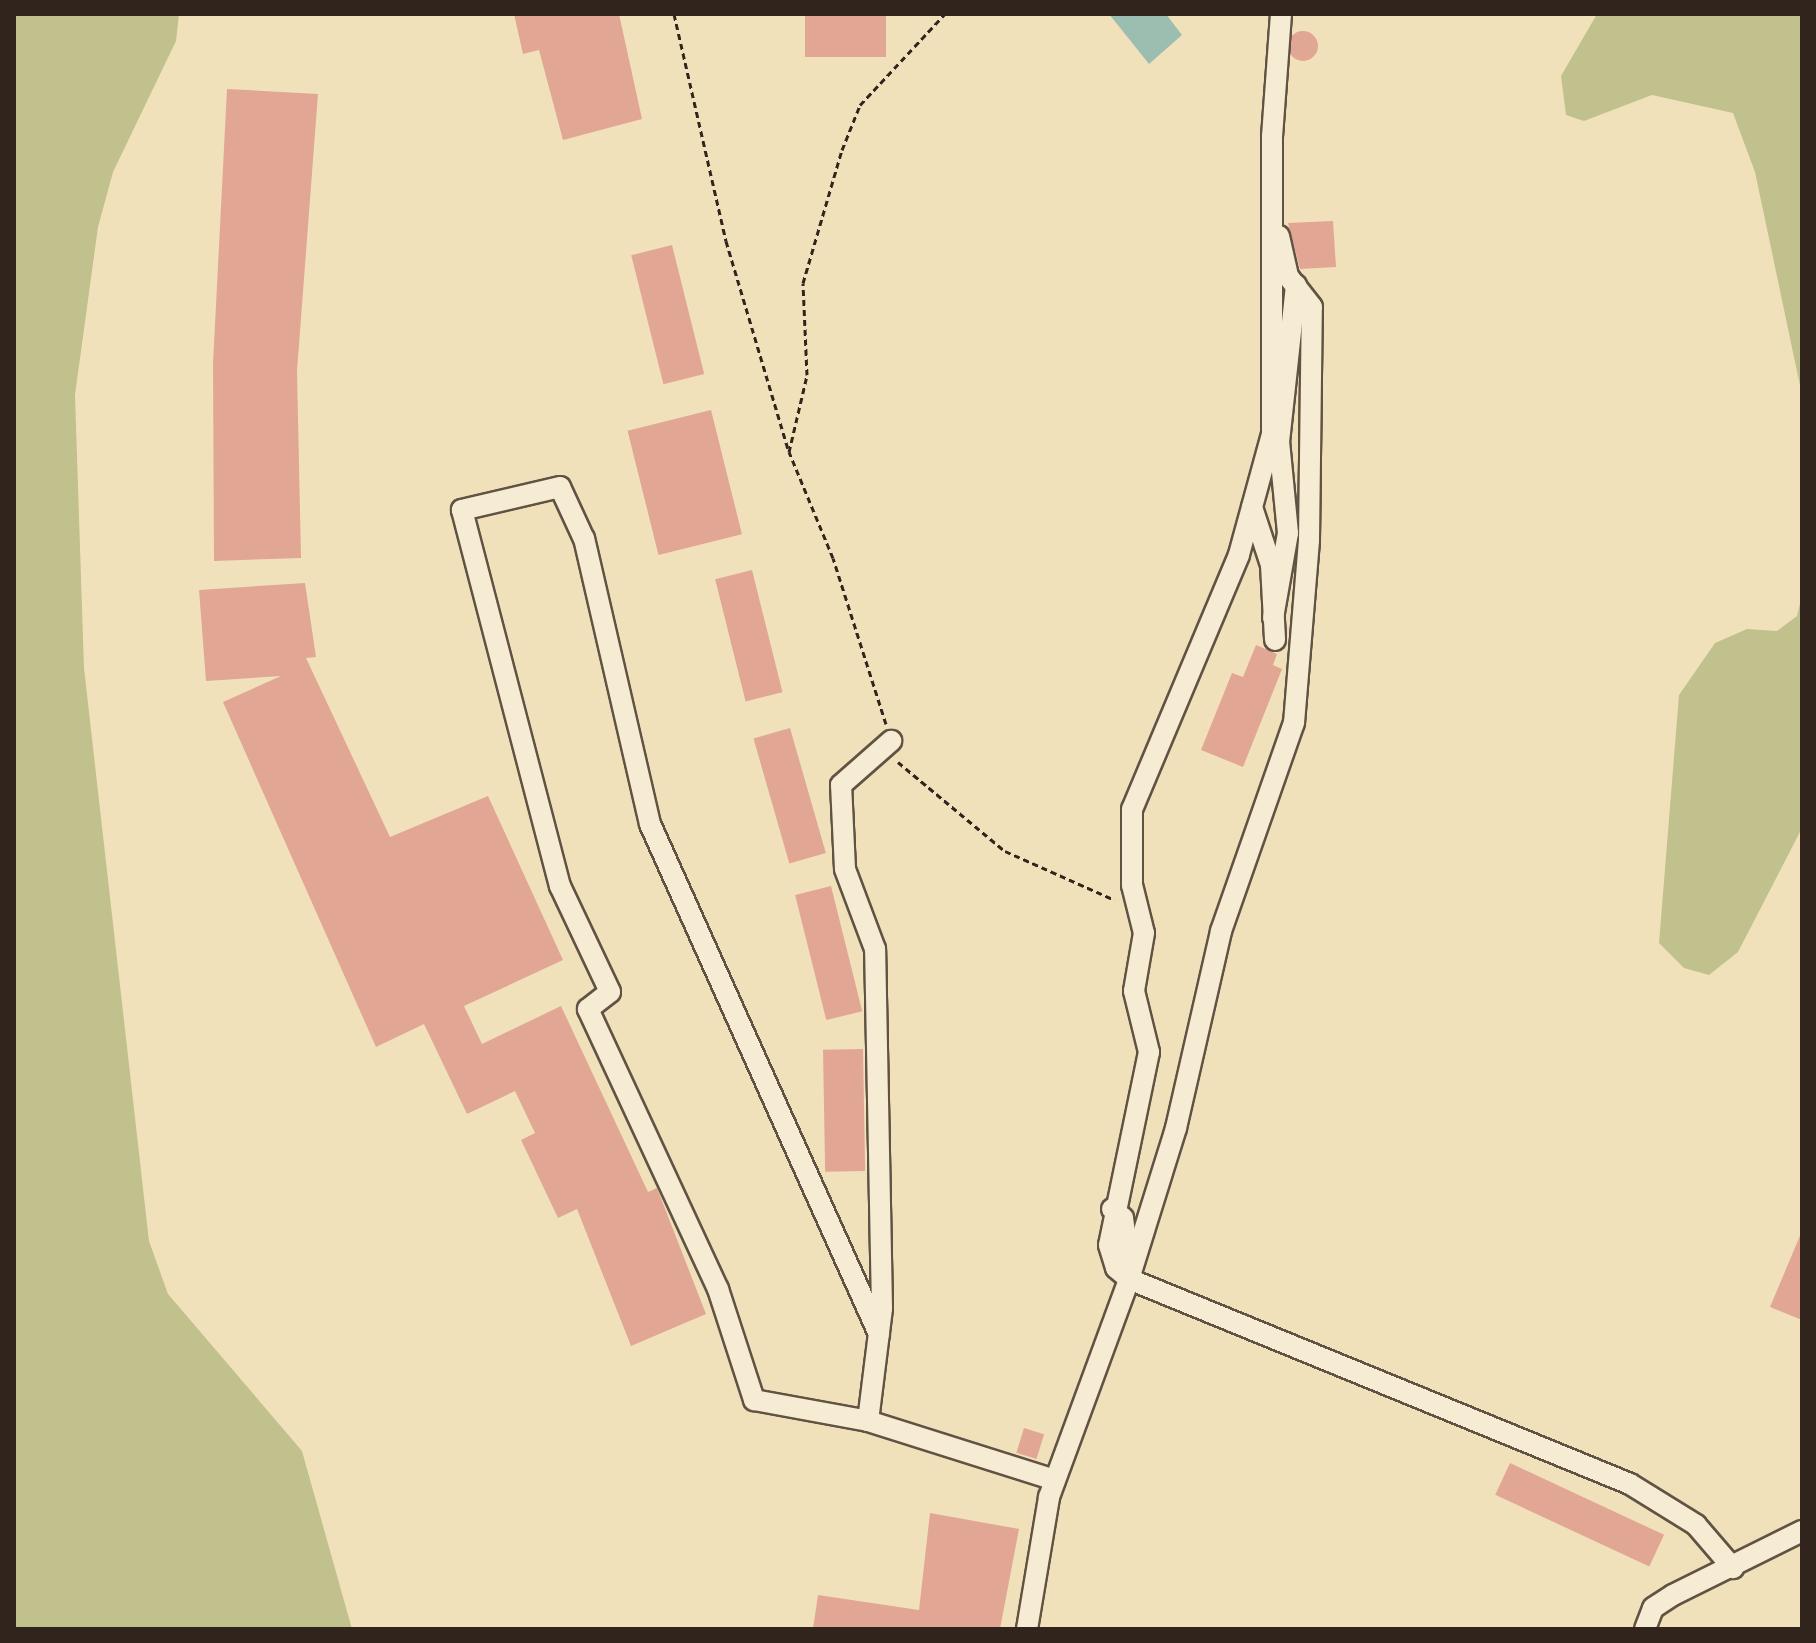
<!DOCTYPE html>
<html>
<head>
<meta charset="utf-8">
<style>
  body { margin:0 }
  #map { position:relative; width:1816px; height:1643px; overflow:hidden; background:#f1e1bb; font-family:"Gentium Book Plus",serif }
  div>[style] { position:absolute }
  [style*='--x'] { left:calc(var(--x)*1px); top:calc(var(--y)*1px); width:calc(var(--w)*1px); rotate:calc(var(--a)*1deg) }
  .green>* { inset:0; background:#c0c18c }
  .water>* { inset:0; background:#9bbeb1 }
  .building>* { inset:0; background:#e2a694; transform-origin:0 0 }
  .round { border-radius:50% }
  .path>* { height:3px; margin-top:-1.5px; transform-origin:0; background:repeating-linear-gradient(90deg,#30241c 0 6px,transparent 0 10px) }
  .roads { filter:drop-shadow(2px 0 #605344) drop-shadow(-2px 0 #605344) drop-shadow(0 2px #605344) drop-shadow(0 -2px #605344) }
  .minor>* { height:20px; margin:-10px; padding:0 10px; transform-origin:10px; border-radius:10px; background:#f6ecd3 }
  span { translate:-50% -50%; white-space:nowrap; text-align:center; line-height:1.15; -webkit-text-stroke:7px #f6ecd3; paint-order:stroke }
  .frame { position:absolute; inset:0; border:16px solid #30241c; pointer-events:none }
</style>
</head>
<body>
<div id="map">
  <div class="green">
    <i style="clip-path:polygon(14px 14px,179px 14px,176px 41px,113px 172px,98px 227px,75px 395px,84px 668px,149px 1241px,168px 1294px,302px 1451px,352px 1629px,14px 1629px)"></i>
    <i style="clip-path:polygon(1597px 14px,1802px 14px,1802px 395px,1755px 172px,1733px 113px,1652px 95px,1584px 121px,1566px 115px,1561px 76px)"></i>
    <i style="clip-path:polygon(1802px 595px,1802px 828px,1738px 952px,1709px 975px,1684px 968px,1659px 943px,1679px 695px,1715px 643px,1747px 629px,1777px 631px,1797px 616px)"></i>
  </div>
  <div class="water">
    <i style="clip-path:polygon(1109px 14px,1166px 14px,1182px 35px,1149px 64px)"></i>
  </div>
  <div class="building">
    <i style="clip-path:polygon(514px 14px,619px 14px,642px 119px,563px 140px,539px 50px,523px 54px)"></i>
    <i style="left:805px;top:14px;width:81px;height:43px"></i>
    <i class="round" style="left:1288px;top:31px;width:30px;height:30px"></i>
    <i style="clip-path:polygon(227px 89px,318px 94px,297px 371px,301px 558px,214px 561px,213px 364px)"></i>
    <i style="clip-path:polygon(1333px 221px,1336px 267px,1300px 269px,1288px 223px)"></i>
    <i style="left:672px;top:245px;width:133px;height:42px;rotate:76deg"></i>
    <i style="left:711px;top:410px;width:128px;height:86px;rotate:76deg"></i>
    <i style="left:752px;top:570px;width:126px;height:38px;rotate:76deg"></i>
    <i style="clip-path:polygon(305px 583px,316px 657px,306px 658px,390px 837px,488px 796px,563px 960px,464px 1006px,482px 1044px,561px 1006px,648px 1192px,657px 1188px,706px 1314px,631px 1346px,577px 1209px,558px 1218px,521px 1140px,535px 1133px,515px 1091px,467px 1114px,424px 1024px,376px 1047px,223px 702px,281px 676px,206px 681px,199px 590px)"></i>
    <i style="clip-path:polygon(1256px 645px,1277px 654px,1273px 665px,1282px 669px,1243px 767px,1201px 750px,1232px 673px,1243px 677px)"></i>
    <i style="left:790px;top:728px;width:130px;height:38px;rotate:74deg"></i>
    <i style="left:831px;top:886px;width:129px;height:37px;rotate:76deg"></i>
    <i style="left:863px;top:1049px;width:122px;height:40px;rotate:89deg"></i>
    <i style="clip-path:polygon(1802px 1231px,1802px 1320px,1770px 1307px)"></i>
    <i style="left:1024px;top:1428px;width:21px;height:26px;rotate:17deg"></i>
    <i style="left:1510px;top:1463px;width:170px;height:35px;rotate:25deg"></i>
    <i style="clip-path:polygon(930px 1513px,1019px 1529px,1000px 1629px,813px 1629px,818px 1595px,919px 1610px)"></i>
  </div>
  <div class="path">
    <i style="--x:674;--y:14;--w:233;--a:77.1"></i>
    <i style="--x:726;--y:241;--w:217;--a:73.4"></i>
    <i style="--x:886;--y:724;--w:174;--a:-107.7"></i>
    <i style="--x:833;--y:558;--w:115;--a:-112.5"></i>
    <i style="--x:789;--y:452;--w:79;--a:-76.8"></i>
    <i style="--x:807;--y:375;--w:92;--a:-92.5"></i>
    <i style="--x:803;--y:283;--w:139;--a:-73.7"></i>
    <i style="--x:842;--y:150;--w:48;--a:-68.2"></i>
    <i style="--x:860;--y:105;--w:125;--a:-47"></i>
    <i style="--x:898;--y:762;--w:139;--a:39.8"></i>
    <i style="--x:1005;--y:851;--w:120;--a:24"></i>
  </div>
  <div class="roads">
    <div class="minor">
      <i style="--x:1281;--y:14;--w:122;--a:94.2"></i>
      <i style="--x:1272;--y:136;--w:298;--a:90"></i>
      <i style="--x:1272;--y:434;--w:125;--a:105.3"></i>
      <i style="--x:1239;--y:555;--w:276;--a:112.8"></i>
      <i style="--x:1132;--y:809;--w:76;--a:90"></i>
      <i style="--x:1132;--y:885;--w:49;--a:76"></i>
      <i style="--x:1144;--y:933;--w:59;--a:99.8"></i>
      <i style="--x:1134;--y:991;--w:63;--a:76.2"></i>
      <i style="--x:1149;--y:1052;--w:197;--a:101.7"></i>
      <i style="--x:1109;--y:1245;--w:24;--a:73"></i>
      <i style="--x:1116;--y:1268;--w:17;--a:40"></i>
      <i style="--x:1129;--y:1279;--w:541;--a:22.25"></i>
      <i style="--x:1630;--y:1484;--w:78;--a:31.8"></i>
      <i style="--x:1696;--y:1525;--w:57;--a:49.3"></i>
      <i style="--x:1252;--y:507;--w:61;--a:71.9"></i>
      <i style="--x:1271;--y:565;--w:75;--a:86.9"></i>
      <i style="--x:1273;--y:618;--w:86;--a:-80"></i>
      <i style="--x:1288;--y:533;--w:91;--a:-95.6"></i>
      <i style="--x:1279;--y:442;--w:158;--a:-83.8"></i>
      <i style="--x:1112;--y:1209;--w:14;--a:39"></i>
      <i style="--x:1123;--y:1218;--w:45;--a:82.4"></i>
      <i style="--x:879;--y:1334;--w:559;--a:-114.18"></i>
      <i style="--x:650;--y:824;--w:293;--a:-103"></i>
      <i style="--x:584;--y:539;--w:57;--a:-114.8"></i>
      <i style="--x:560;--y:487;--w:101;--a:166.8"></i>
      <i style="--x:462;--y:510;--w:389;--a:75.4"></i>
      <i style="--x:560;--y:886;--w:117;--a:64.7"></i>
      <i style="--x:610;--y:992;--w:28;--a:142"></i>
      <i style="--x:588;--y:1009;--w:309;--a:65.1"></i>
      <i style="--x:718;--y:1289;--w:117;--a:72"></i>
      <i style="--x:754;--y:1400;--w:116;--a:10.4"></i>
      <i style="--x:868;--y:1421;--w:196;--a:17.5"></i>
      <i style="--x:868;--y:1421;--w:114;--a:-82.9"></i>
      <i style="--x:882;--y:1308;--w:359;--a:-91.1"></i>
      <i style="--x:875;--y:949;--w:85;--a:-110.6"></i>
      <i style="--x:845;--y:869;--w:84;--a:-92.7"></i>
      <i style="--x:841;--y:785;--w:67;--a:-41.3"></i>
      <i style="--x:1027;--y:1629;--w:134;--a:-80.5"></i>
      <i style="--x:1049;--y:1497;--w:232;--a:-69.8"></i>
      <i style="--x:1129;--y:1279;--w:158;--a:-72.7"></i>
      <i style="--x:1176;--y:1128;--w:202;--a:-77.1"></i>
      <i style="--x:1221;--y:931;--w:220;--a:-70.7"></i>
      <i style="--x:1294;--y:723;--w:184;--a:-85.3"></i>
      <i style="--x:1309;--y:540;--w:233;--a:-89.3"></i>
      <i style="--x:1312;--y:307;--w:39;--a:-128"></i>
      <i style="--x:1288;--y:276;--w:41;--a:-102.7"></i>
      <i style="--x:1645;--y:1629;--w:22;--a:-69"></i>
      <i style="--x:1653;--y:1608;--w:24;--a:-33"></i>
      <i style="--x:1673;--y:1595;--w:144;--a:-26.4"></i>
    </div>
  </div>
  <div class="frame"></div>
</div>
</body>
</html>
